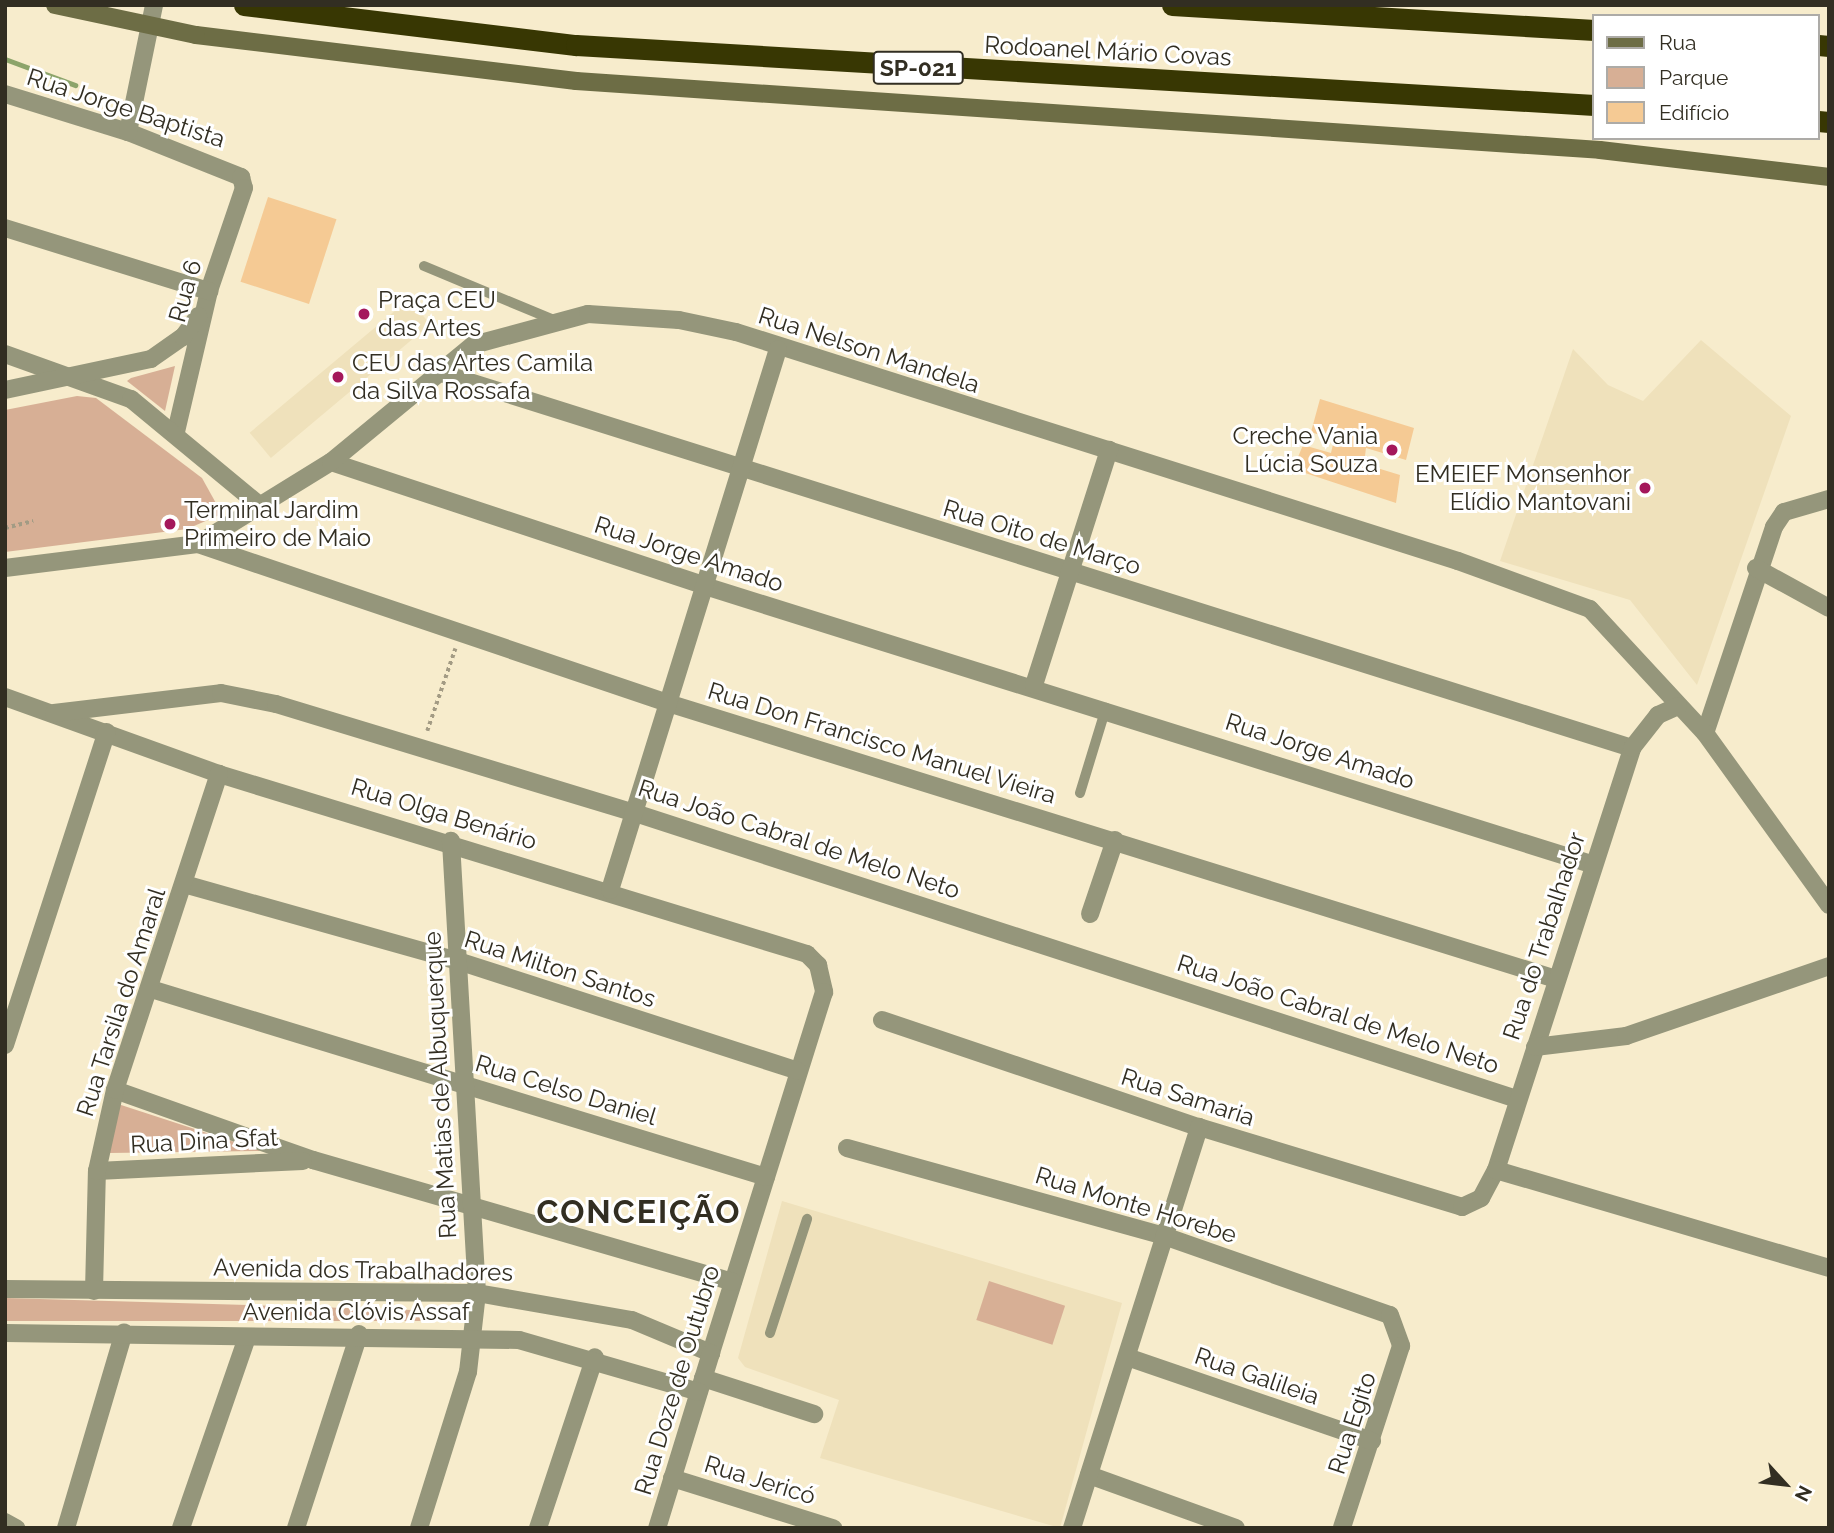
<!DOCTYPE html>
<html>
<head>
<meta charset="utf-8">
<style>
  body { margin:0 }
  #map { position:relative; width:1834px; height:1533px; overflow:hidden; background:#f7eccc; font-family:Raleway,sans-serif }
  div>[style] { position:absolute }
  [style*='--x'] { left:calc(var(--x)*1px); top:calc(var(--y)*1px); width:calc(var(--w)*1px); rotate:calc(var(--a)*1deg) }
  .built>* { inset:0; background:#efe1bb; transform-origin:0 0 }
  .green>* { inset:0; background:#d7af95; transform-origin:0 0 }
  .stream>* { height:5px; margin:-2.5px; padding:0 2.5px; transform-origin:2.5px; border-radius:2.5px; background:#8ca46a }
  .building>* { inset:0; background:#f5ca94; transform-origin:0 0 }
  .path>* { height:3.5px; margin-top:-1.75px; transform-origin:0; background:repeating-linear-gradient(90deg,#a39b84 0 3.5px,transparent 0 7px) }
  .service>* { height:10px; margin:-5px; padding:0 5px; transform-origin:5px; border-radius:5px; background:#95967b }
  .minor>* { height:18px; margin:-9px; padding:0 9px; transform-origin:9px; border-radius:9px; background:#95967b }
  .tertiary>* { height:18px; margin:-9px; padding:0 9px; transform-origin:9px; border-radius:9px; background:#95967b }
  .secondary>* { height:18px; margin:-9px; padding:0 9px; transform-origin:9px; border-radius:9px; background:#6d6d45 }
  .motorway>* { height:21px; margin:-10.5px; padding:0 10.5px; transform-origin:10.5px; border-radius:10.5px; background:#383703 }
  .secondary-bridge>* { height:18px; margin:-9px; padding:0 9px; transform-origin:9px; border-radius:9px; background:#6d6d45 }
  .dots>* { width:19px; height:19px; translate:-50% -50%; box-sizing:border-box; border:4px solid #fff; border-radius:50% }
  span { translate:-50% -50%; white-space:nowrap; text-align:center; line-height:1.15; -webkit-text-stroke:6px #fff; paint-order:stroke }
  .shield-label span { padding:2px 5px; background:#fff; border:2px solid; border-radius:5px; -webkit-text-stroke-width:0 }
  .shield-label { font-size:23px; color:#322e22; font-weight:700 }
  .street-label { font-size:24px; color:#322e22 }
  .poi-label { font-size:24px; color:#322e22 }
  .left { translate:0 -50%; text-align:left }
  .right { translate:-100% -50%; text-align:right }
  .district-label { font-size:32px; color:#322e22; font-weight:700; letter-spacing:2px }
  .frame { position:absolute; inset:0; border:7px solid #322e22; pointer-events:none }
  .legend { position:absolute; left:1592px; top:14px; width:228px; height:126px; box-sizing:border-box; background:#fff; border:2px solid #adaba7; margin:0; padding:9px 12px; list-style:none; font-size:21px; color:#322e22 }
  .legend li { display:flex; align-items:center; gap:14px; height:35px }
  .legend b { width:35px; border:2px solid #adaba7 }
  .north { position:absolute; left:1750px; top:1449px; width:70px; height:70px; -webkit-text-stroke:5px #fff; paint-order:stroke; rotate:117deg; font-size:19px; font-weight:700; line-height:28px; text-align:center; color:#322e22 }
  .north::after { content:''; display:block; margin:auto; width:24px; height:32px; background:#322e22; clip-path:polygon(50% 0,100% 100%,50% 72%,0 100%) }
</style>
</head>
<body>
<div id="map">
  <div class="built">
    <i style="left:409px;top:299px;width:33px;height:208px;rotate:50deg"></i>
    <i style="clip-path:polygon(1701px 340px,1791px 416px,1697px 685px,1630px 600px,1500px 561px,1573px 349px,1608px 385px,1643px 401px)"></i>
    <i style="clip-path:polygon(782px 1201px,1122px 1303px,1060px 1528px,820px 1458px,839px 1400px,745px 1367px,738px 1358px)"></i>
  </div>
  <div class="green">
    <i style="clip-path:polygon(175px 366px,165px 411px,127px 381px,131px 378px)"></i>
    <i style="clip-path:polygon(77px 396px,96px 398px,202px 478px,222px 514px,187px 529px,5px 552px,5px 410px)"></i>
    <i style="clip-path:polygon(118px 1104px,262px 1151px,109px 1153px)"></i>
    <i style="left:989px;top:1281px;width:80px;height:41px;rotate:18deg"></i>
    <i style="clip-path:polygon(5px 1298px,448px 1311px,437px 1321px,5px 1321px)"></i>
  </div>
  <div class="stream">
    <i style="--x:5;--y:59;--w:75;--a:20.4"></i>
  </div>
  <div class="building">
    <i style="left:268px;top:197px;width:72px;height:89px;rotate:18deg"></i>
    <i style="clip-path:polygon(1320px 399px,1414px 428px,1406px 460px,1366px 448px,1364px 464px,1400px 475px,1396px 503px,1293px 469px,1303px 445px,1331px 453px,1334px 440px,1311px 432px)"></i>
  </div>
  <div class="path">
    <i style="--x:5;--y:528;--w:29;--a:-14"></i>
    <i style="--x:427;--y:731;--w:87;--a:-71.1"></i>
  </div>
  <div class="service">
    <i style="--x:424;--y:266;--w:143;--a:22.6"></i>
    <i style="--x:1080;--y:793;--w:89;--a:-73"></i>
    <i style="--x:770;--y:1333;--w:120;--a:-72"></i>
  </div>
  <div class="minor">
    <i style="--x:5;--y:94;--w:129;--a:17.2"></i>
    <i style="--x:128;--y:132;--w:122;--a:21.7"></i>
    <i style="--x:241;--y:177;--w:11;--a:75"></i>
    <i style="--x:244;--y:188;--w:109;--a:108.8"></i>
    <i style="--x:209;--y:291;--w:145;--a:103.2"></i>
    <i style="--x:128;--y:132;--w:130;--a:-78.4"></i>
    <i style="--x:5;--y:228;--w:214;--a:17.2"></i>
    <i style="--x:5;--y:354;--w:134;--a:19.7"></i>
    <i style="--x:131;--y:399;--w:173;--a:39.6"></i>
    <i style="--x:438;--y:372;--w:1252;--a:17.48"></i>
    <i style="--x:5;--y:390;--w:149;--a:-12"></i>
    <i style="--x:151;--y:359;--w:39;--a:-35"></i>
    <i style="--x:183;--y:337;--w:26;--a:-54"></i>
    <i style="--x:331;--y:462;--w:397;--a:18.3"></i>
    <i style="--x:708;--y:587;--w:925;--a:17.42"></i>
    <i style="--x:1829;--y:499;--w:47;--a:163.9"></i>
    <i style="--x:1784;--y:512;--w:18;--a:124"></i>
    <i style="--x:1774;--y:527;--w:217;--a:108.5"></i>
    <i style="--x:1705;--y:733;--w:212;--a:54.2"></i>
    <i style="--x:198;--y:544;--w:499;--a:18.7"></i>
    <i style="--x:671;--y:704;--w:927;--a:17.26"></i>
    <i style="--x:5;--y:568;--w:194;--a:-7.1"></i>
    <i style="--x:198;--y:544;--w:156;--a:-31.7"></i>
    <i style="--x:331;--y:462;--w:184;--a:-39.5"></i>
    <i style="--x:473;--y:345;--w:119;--a:-15.1"></i>
    <i style="--x:588;--y:314;--w:91;--a:3.8"></i>
    <i style="--x:679;--y:320;--w:58;--a:11.9"></i>
    <i style="--x:736;--y:332;--w:757;--a:17.6"></i>
    <i style="--x:1458;--y:561;--w:140;--a:20"></i>
    <i style="--x:1590;--y:609;--w:169;--a:47.2"></i>
    <i style="--x:1756;--y:568;--w:83;--a:28.7"></i>
    <i style="--x:1034;--y:685;--w:247;--a:-72.3"></i>
    <i style="--x:5;--y:697;--w:227;--a:19.8"></i>
    <i style="--x:219;--y:774;--w:615;--a:17.02"></i>
    <i style="--x:807;--y:954;--w:16;--a:45"></i>
    <i style="--x:818;--y:965;--w:28;--a:77"></i>
    <i style="--x:824;--y:992;--w:378;--a:107.4"></i>
    <i style="--x:54;--y:713;--w:168;--a:-6.8"></i>
    <i style="--x:221;--y:693;--w:56;--a:11.3"></i>
    <i style="--x:276;--y:704;--w:375;--a:16.9"></i>
    <i style="--x:635;--y:813;--w:927;--a:17.97"></i>
    <i style="--x:184;--y:884;--w:285;--a:15.7"></i>
    <i style="--x:458;--y:961;--w:357;--a:17.9"></i>
    <i style="--x:610;--y:890;--w:566;--a:-72.75"></i>
    <i style="--x:1090;--y:914;--w:78;--a:-71.3"></i>
    <i style="--x:151;--y:989;--w:643;--a:17"></i>
    <i style="--x:882;--y:1020;--w:335;--a:18.7"></i>
    <i style="--x:1199;--y:1127;--w:275;--a:16.9"></i>
    <i style="--x:1462;--y:1207;--w:21;--a:-25"></i>
    <i style="--x:1481;--y:1198;--w:32;--a:-62"></i>
    <i style="--x:1496;--y:1170;--w:443;--a:-72.1"></i>
    <i style="--x:1632;--y:748;--w:42;--a:-51.8"></i>
    <i style="--x:1658;--y:715;--w:22;--a:-24"></i>
    <i style="--x:5;--y:1045;--w:329;--a:-72"></i>
    <i style="--x:1535;--y:1047;--w:92;--a:-6.9"></i>
    <i style="--x:1626;--y:1036;--w:215;--a:-19"></i>
    <i style="--x:115;--y:1090;--w:210;--a:19.5"></i>
    <i style="--x:313;--y:1160;--w:437;--a:16.2"></i>
    <i style="--x:847;--y:1148;--w:329;--a:15.5"></i>
    <i style="--x:1164;--y:1236;--w:239;--a:19.3"></i>
    <i style="--x:1390;--y:1315;--w:33;--a:70"></i>
    <i style="--x:1401;--y:1346;--w:191;--a:108"></i>
    <i style="--x:1496;--y:1170;--w:347;--a:16.4"></i>
    <i style="--x:97;--y:1171;--w:206;--a:-2.8"></i>
    <i style="--x:94;--y:1291;--w:120;--a:-88.6"></i>
    <i style="--x:97;--y:1171;--w:83;--a:-77.5"></i>
    <i style="--x:115;--y:1090;--w:333;--a:-71.8"></i>
    <i style="--x:1127;--y:1357;--w:259;--a:18.9"></i>
    <i style="--x:703;--y:1378;--w:117;--a:18"></i>
    <i style="--x:1089;--y:1475;--w:156;--a:19.8"></i>
    <i style="--x:672;--y:1478;--w:169;--a:17.3"></i>
    <i style="--x:5;--y:1522;--w:13;--a:29"></i>
    <i style="--x:66;--y:1528;--w:204;--a:-73.5"></i>
    <i style="--x:181;--y:1528;--w:202;--a:-70.9"></i>
    <i style="--x:296;--y:1528;--w:204;--a:-72"></i>
    <i style="--x:419;--y:1528;--w:164;--a:-72.6"></i>
    <i style="--x:468;--y:1372;--w:80;--a:-83.5"></i>
    <i style="--x:477;--y:1293;--w:453;--a:-93.3"></i>
    <i style="--x:538;--y:1528;--w:180;--a:-71.6"></i>
    <i style="--x:1072;--y:1528;--w:421;--a:-72.4"></i>
  </div>
  <div class="tertiary">
    <i style="--x:5;--y:1289;--w:472;--a:0.5"></i>
    <i style="--x:477;--y:1293;--w:157;--a:9.9"></i>
    <i style="--x:632;--y:1320;--w:86;--a:22.7"></i>
    <i style="--x:711;--y:1353;--w:183;--a:107.1"></i>
    <i style="--x:5;--y:1333;--w:514;--a:0.78"></i>
    <i style="--x:519;--y:1340;--w:187;--a:16.1"></i>
  </div>
  <div class="secondary">
    <i style="--x:196;--y:35;--w:383;--a:6.9"></i>
    <i style="--x:576;--y:81;--w:1026;--a:3.85"></i>
    <i style="--x:1600;--y:150;--w:231;--a:6.7"></i>
  </div>
  <div class="motorway">
    <i style="--x:244;--y:5;--w:334;--a:6.9"></i>
    <i style="--x:576;--y:45;--w:1020;--a:3.37"></i>
    <i style="--x:1172;--y:5;--w:423;--a:3.4"></i>
    <i style="--x:1818;--y:45;--w:11;--a:5"></i>
    <i style="--x:1818;--y:121;--w:11;--a:5"></i>
  </div>
  <div class="secondary-bridge">
    <i style="--x:55;--y:5;--w:144;--a:12"></i>
  </div>
  <div class="dots">
    <i style="left:364px;top:314px;background:#a4175b"></i>
    <i style="left:338px;top:377px;background:#a4175b"></i>
    <i style="left:1392px;top:450px;background:#a4175b"></i>
    <i style="left:1645px;top:488px;background:#a4175b"></i>
    <i style="left:170px;top:524px;background:#a4175b"></i>
  </div>
  <div class="shield-label">
    <span style="left:918px;top:68px">SP-021</span>
  </div>
  <div class="street-label">
    <span style="left:1108px;top:51px;rotate:3deg">Rodoanel Mário Covas</span>
    <span style="left:126px;top:108px;rotate:18deg">Rua Jorge Baptista</span>
    <span style="left:185px;top:291px;rotate:-74deg">Rua 6</span>
    <span style="left:869px;top:350px;rotate:18deg">Rua Nelson Mandela</span>
    <span style="left:1042px;top:537px;rotate:17deg">Rua Oito de Março</span>
    <span style="left:689px;top:554px;rotate:18deg">Rua Jorge Amado</span>
    <span style="left:882px;top:743px;rotate:17deg">Rua Don Francisco Manuel Vieira</span>
    <span style="left:1320px;top:751px;rotate:18deg">Rua Jorge Amado</span>
    <span style="left:444px;top:814px;rotate:17deg">Rua Olga Benário</span>
    <span style="left:799px;top:839px;rotate:18deg">Rua João Cabral de Melo Neto</span>
    <span style="left:1544px;top:936px;rotate:-72deg">Rua do Trabalhador</span>
    <span style="left:560px;top:969px;rotate:18deg">Rua Milton Santos</span>
    <span style="left:121px;top:1002px;rotate:-72deg">Rua Tarsila do Amaral</span>
    <span style="left:1338px;top:1014px;rotate:18deg">Rua João Cabral de Melo Neto</span>
    <span style="left:440px;top:1085px;rotate:-93deg">Rua Matias de Albuquerque</span>
    <span style="left:566px;top:1090px;rotate:17deg">Rua Celso Daniel</span>
    <span style="left:1188px;top:1097px;rotate:18deg">Rua Samaria</span>
    <span style="left:204px;top:1141px;rotate:-3deg">Rua Dina Sfat</span>
    <span style="left:1136px;top:1205px;rotate:17deg">Rua Monte Horebe</span>
    <span style="left:363px;top:1270px;rotate:1deg">Avenida dos Trabalhadores</span>
    <span style="left:356px;top:1312px">Avenida Clóvis Assaf</span>
    <span style="left:1257px;top:1376px;rotate:19deg">Rua Galileia</span>
    <span style="left:677px;top:1380px;rotate:-73deg">Rua Doze de Outubro</span>
    <span style="left:1352px;top:1423px;rotate:-72deg">Rua Egito</span>
    <span style="left:760px;top:1480px;rotate:17deg">Rua Jericó</span>
  </div>
  <div class="poi-label">
    <span class="left" style="left:378px;top:314px">Praça CEU<br>das Artes</span>
    <span class="left" style="left:352px;top:377px">CEU das Artes Camila<br>da Silva Rossafa</span>
    <span class="right" style="left:1378px;top:450px">Creche Vania<br>Lúcia Souza</span>
    <span class="right" style="left:1631px;top:488px">EMEIEF Monsenhor<br>Elídio Mantovani</span>
    <span class="left" style="left:184px;top:524px">Terminal Jardim<br>Primeiro de Maio</span>
  </div>
  <div class="district-label">
    <span style="left:639px;top:1212px">CONCEIÇÃO</span>
  </div>
  <div class="frame"></div>
  <ul class="legend">
  <li><b style="height:9px;background:#6d6d45"></b>Rua</li>
  <li><b style="height:19px;background:#d7af95"></b>Parque</li>
  <li><b style="height:19px;background:#f5ca94"></b>Edifício</li>
  </ul>
  <div class="north">N</div>
</div>
</body>
</html>
